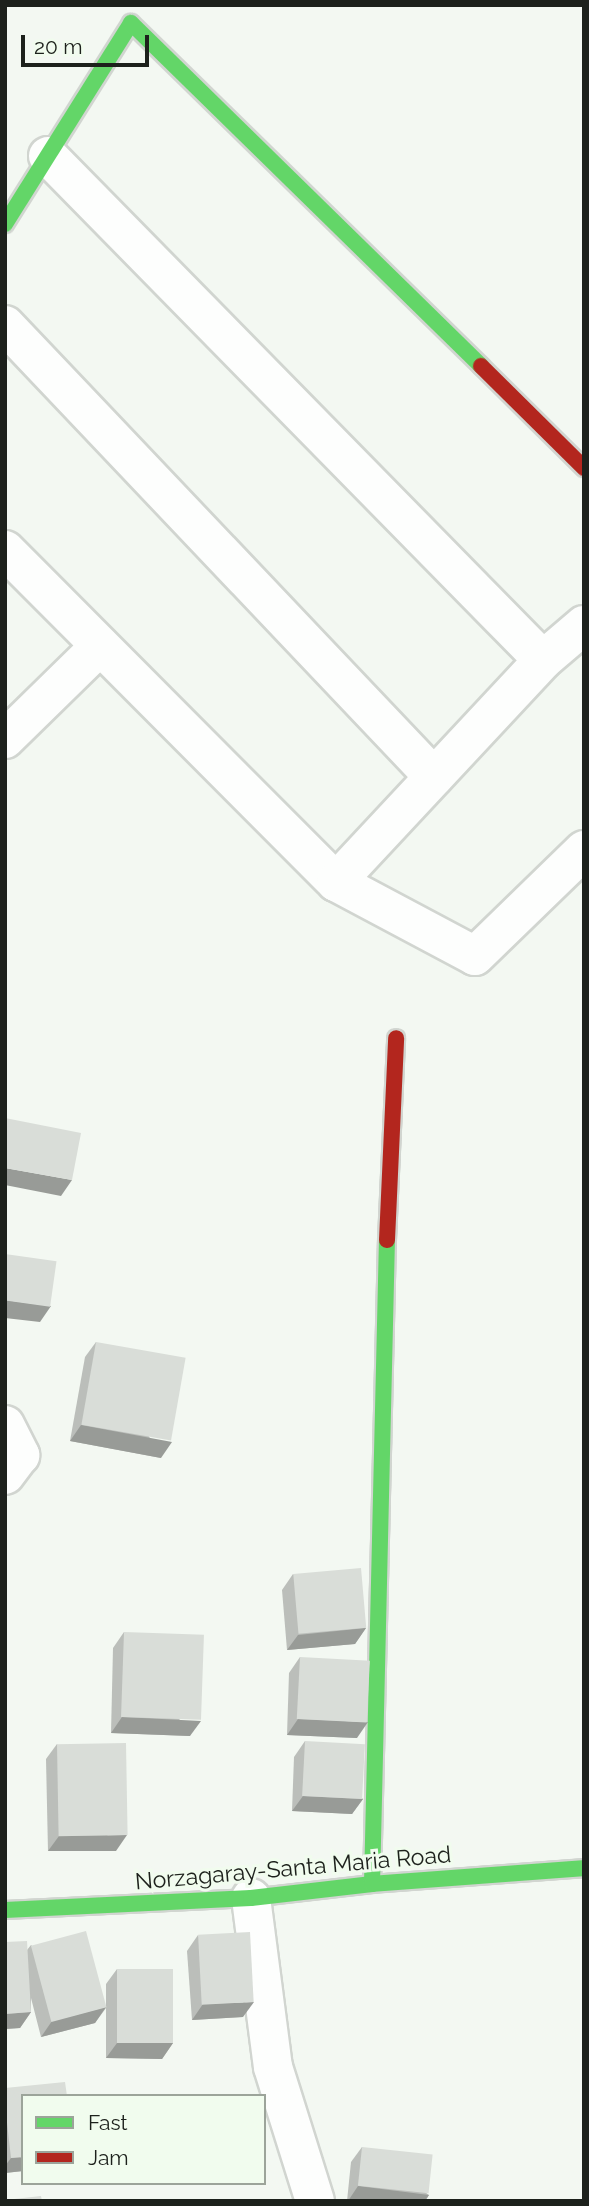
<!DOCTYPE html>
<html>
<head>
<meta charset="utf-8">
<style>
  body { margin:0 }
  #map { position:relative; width:589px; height:2206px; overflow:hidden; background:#f3f8f2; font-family:Raleway,sans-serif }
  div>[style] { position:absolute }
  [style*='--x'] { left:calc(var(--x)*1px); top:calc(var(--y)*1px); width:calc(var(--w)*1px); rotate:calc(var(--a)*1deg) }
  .roads { filter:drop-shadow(2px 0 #d1d5d0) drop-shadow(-2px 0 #d1d5d0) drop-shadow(0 2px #d1d5d0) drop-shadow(0 -2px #d1d5d0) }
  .street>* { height:38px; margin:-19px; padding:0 19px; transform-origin:19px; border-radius:19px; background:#fdfefd }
  .fast>* { height:16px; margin:-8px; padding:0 8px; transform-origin:8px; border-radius:8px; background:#63d668 }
  .jam>* { height:16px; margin:-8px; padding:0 8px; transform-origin:8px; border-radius:8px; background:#b3261e }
  .wall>* { inset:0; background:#bbbeba }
  .shaded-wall>* { inset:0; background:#989b97 }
  .building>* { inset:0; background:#d9ddd8; transform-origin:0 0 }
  span { translate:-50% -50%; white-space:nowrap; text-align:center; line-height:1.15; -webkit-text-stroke:6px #f1fcee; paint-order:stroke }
  .street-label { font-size:23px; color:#1d211c }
  .frame { position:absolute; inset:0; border:7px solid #1d211c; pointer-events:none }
  .legend { position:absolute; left:21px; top:2094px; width:245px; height:91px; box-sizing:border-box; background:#f1fcee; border:2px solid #9ca49a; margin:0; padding:9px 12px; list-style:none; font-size:21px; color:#1d211c }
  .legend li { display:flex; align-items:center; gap:14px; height:35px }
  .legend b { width:35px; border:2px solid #9ca49a }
  .scale { position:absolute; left:21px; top:35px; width:128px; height:32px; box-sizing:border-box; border:4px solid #1d211c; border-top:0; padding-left:9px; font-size:21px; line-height:24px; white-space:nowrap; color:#1d211c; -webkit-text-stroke:5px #f1fcee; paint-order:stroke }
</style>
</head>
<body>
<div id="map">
  <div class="roads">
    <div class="street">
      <i style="--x:48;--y:156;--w:706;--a:45.52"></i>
      <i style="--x:5;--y:325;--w:623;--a:46.5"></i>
      <i style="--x:5;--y:550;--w:469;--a:45.1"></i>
      <i style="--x:336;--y:882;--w:157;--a:28"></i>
      <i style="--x:475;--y:956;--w:152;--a:-44.2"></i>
      <i style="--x:5;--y:739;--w:133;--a:-44.4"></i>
      <i style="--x:336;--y:882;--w:304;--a:-47"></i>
      <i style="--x:543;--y:660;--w:54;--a:-40.5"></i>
      <i style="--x:5;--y:1425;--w:34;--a:63"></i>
      <i style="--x:20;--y:1455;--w:25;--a:127"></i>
      <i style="--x:251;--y:1898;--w:170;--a:82.6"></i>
      <i style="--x:273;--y:2067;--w:140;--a:72.6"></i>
    </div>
    <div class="fast">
      <i style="--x:5;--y:224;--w:237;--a:-57.9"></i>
      <i style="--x:131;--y:23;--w:490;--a:44.4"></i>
      <i style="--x:372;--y:1884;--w:644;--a:-88.67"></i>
      <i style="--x:5;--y:1910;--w:246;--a:-2.8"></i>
      <i style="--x:251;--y:1898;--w:122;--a:-6.6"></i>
      <i style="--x:372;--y:1884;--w:213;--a:-4.3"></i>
    </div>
    <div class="jam">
      <i style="--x:481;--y:366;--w:145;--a:44.7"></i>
      <i style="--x:387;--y:1240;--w:202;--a:-87.4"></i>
    </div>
  </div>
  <div class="wall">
    <i style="clip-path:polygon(96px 1342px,161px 1458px,70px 1441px,85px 1357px)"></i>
    <i style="clip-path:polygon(293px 1574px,366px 1628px,355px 1644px,287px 1650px,282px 1590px)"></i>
    <i style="clip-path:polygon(124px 1632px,190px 1736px,111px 1733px,113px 1648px)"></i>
    <i style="clip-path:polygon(300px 1657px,357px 1738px,287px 1735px,289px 1673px)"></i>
    <i style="clip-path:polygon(305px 1741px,363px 1799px,352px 1814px,292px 1811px,294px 1757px)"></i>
    <i style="clip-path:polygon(57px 1744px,116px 1851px,48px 1851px,46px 1759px)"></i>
    <i style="clip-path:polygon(198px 1935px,243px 2017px,192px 2020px,187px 1951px)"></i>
    <i style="clip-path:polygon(5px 1942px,27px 1950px,31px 1945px,106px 2007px,106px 1984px,117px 1969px,173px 2043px,162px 2059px,106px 2058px,106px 2008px,95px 2023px,41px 2037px,31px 1998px,31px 2012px,20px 2028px,5px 2029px)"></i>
    <i style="clip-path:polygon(5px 2088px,23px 2171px,5px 2173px)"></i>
    <i style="clip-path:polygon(362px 2147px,429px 2195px,425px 2201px,347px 2201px,351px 2162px)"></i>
  </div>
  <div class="shaded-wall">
    <i style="clip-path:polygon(5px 1168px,72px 1180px,61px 1196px,5px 1185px)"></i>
    <i style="clip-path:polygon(5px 1300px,51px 1306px,40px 1322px,5px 1318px)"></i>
    <i style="clip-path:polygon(81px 1425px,172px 1442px,161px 1458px,70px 1441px)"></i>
    <i style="clip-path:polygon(366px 1628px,355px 1644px,287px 1650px,298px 1635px)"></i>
    <i style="clip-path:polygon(122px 1717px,201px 1721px,190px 1736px,111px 1733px)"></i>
    <i style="clip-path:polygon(298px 1719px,368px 1722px,357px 1738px,287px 1735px)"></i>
    <i style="clip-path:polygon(303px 1796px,363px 1799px,352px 1814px,292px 1811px)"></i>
    <i style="clip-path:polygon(127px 1835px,116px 1851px,48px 1851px,59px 1836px)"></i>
    <i style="clip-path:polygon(254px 2002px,243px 2017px,192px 2020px,203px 2004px)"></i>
    <i style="clip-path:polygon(106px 2007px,95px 2023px,41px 2037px,52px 2021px)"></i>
    <i style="clip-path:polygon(31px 2012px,20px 2028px,5px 2029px,5px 2014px)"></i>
    <i style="clip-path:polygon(117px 2043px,173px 2043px,162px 2059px,106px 2058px)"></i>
    <i style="clip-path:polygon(23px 2157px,23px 2171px,5px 2173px,5px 2166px,11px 2158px)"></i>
    <i style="clip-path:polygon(358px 2186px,429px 2195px,425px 2201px,348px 2201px)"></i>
  </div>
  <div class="building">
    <i style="clip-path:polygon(5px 1118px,81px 1133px,72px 1180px,5px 1168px)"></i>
    <i style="left:5px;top:1254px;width:52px;height:46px;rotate:8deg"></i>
    <i style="left:96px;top:1342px;width:91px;height:84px;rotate:10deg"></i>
    <i style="left:361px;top:1568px;width:60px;height:68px;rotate:85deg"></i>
    <i style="left:124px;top:1632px;width:80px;height:85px;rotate:2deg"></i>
    <i style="left:300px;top:1657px;width:70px;height:62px;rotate:3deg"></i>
    <i style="left:305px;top:1741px;width:60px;height:55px;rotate:3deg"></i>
    <i style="left:126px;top:1743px;width:92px;height:69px;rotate:89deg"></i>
    <i style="left:86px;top:1931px;width:79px;height:57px;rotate:75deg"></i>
    <i style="left:250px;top:1932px;width:70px;height:52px;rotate:87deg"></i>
    <i style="clip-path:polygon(27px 1941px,31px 2012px,5px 2014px,5px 1942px)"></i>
    <i style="left:117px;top:1969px;width:56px;height:74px"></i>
    <i style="clip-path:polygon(65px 2082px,67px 2096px,23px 2096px,23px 2157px,11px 2158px,5px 2105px,5px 2088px)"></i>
    <i style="left:362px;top:2147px;width:71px;height:39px;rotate:6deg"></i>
    <i style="clip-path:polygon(41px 2196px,42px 2201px,5px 2201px,5px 2200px)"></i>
    <i style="left:68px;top:2199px;width:49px;height:2px"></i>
  </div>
  <div class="street-label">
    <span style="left:293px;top:1868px;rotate:-5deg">Norzagaray-Santa Maria Road</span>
  </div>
  <div class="frame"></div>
  <ul class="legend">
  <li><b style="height:9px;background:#63d668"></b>Fast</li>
  <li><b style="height:9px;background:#b3261e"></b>Jam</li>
  </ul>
  <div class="scale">20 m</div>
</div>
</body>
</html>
